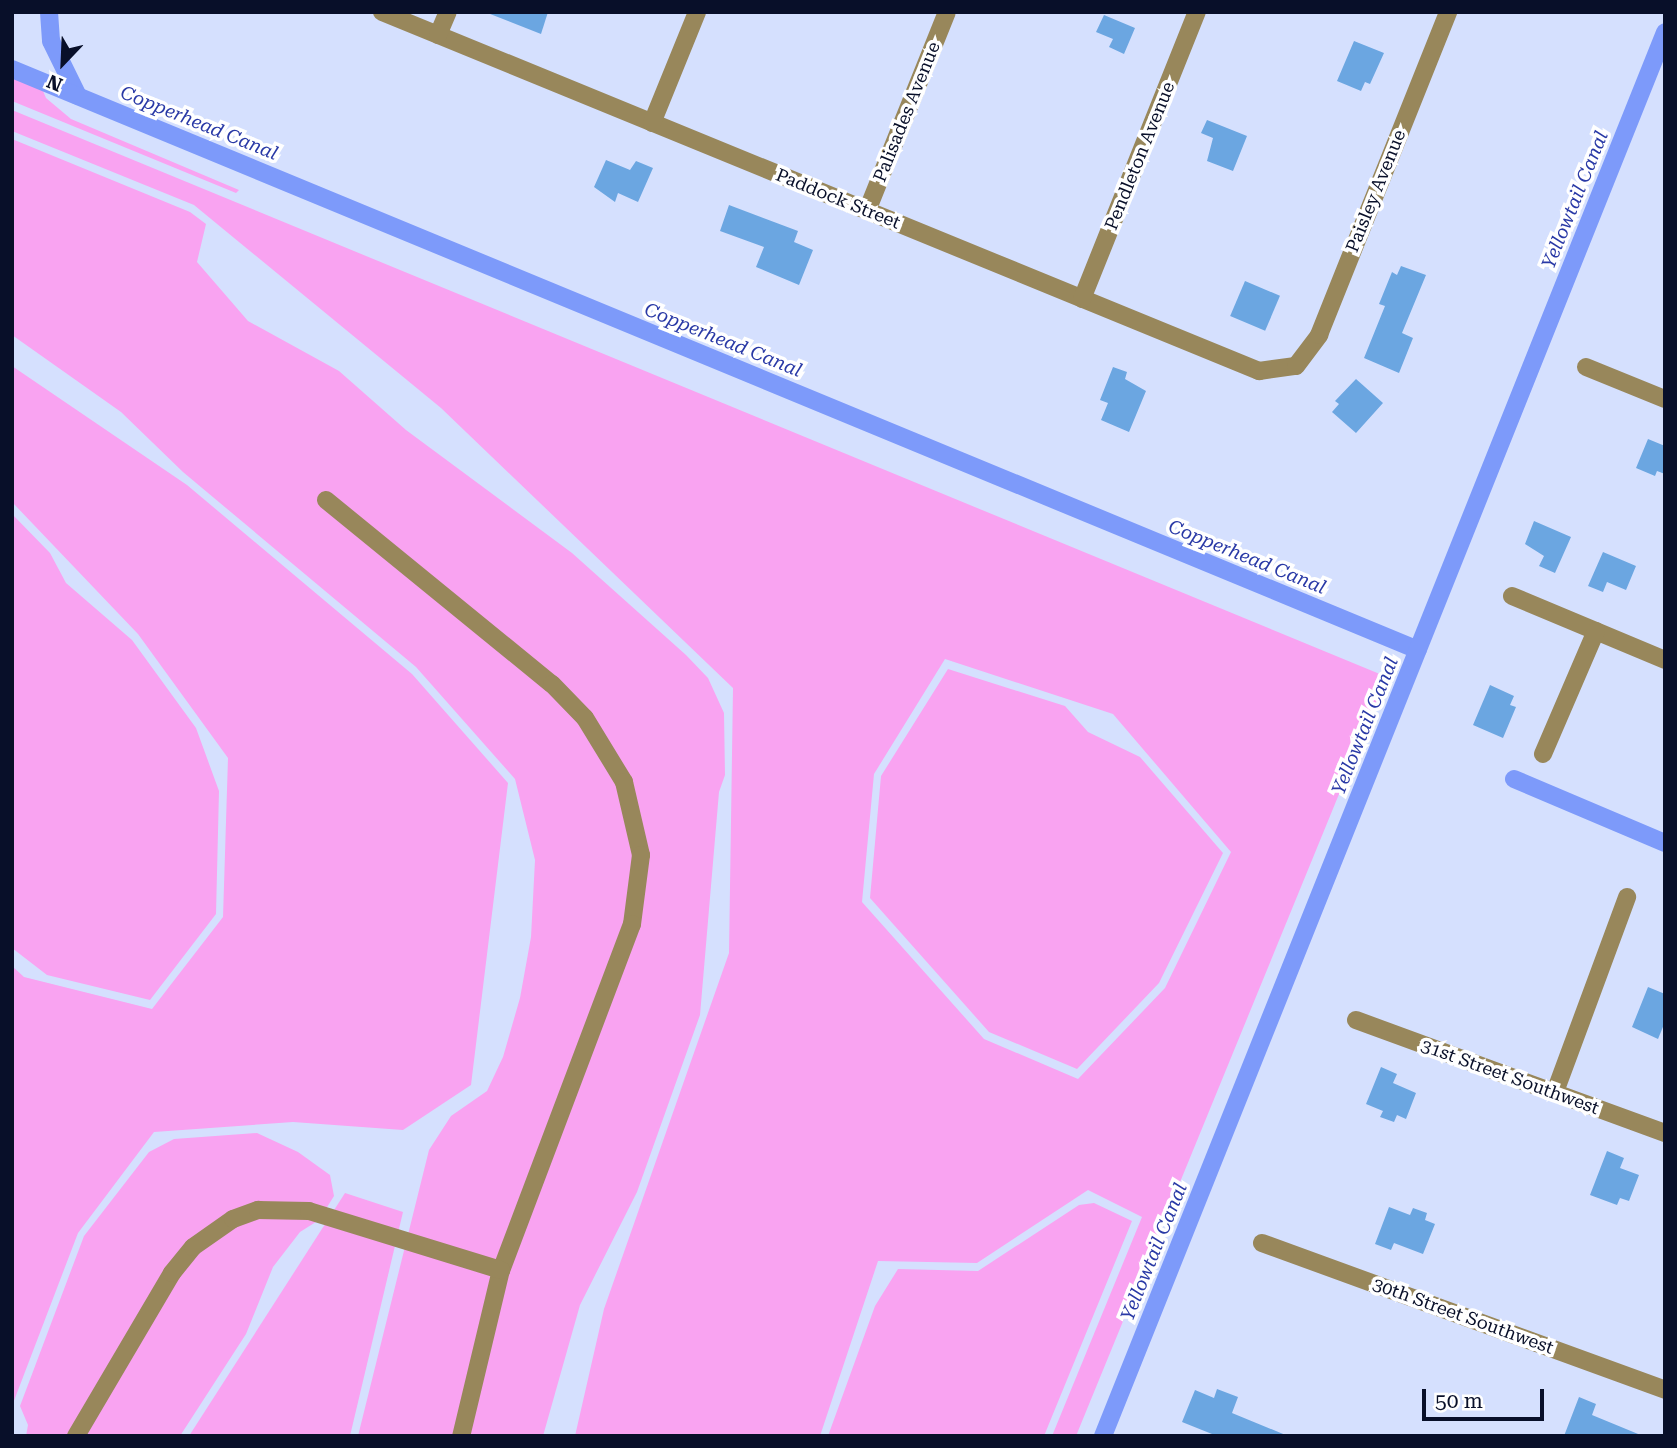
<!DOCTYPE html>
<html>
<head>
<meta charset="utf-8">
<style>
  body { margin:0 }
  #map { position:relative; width:1677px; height:1448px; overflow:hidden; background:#d5e0fe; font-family:"Roboto Serif",serif }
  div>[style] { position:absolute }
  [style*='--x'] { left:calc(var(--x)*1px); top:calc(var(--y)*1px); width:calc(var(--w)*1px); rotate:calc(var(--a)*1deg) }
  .green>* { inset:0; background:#f9a3f1 }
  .canal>* { height:18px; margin:-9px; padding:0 9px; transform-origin:9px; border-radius:9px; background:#7d9afa }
  .building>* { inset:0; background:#6ba6e1; transform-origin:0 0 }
  .street>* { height:18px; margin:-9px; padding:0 9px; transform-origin:9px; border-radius:9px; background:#98875b }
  span { translate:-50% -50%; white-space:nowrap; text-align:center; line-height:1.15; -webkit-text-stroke:7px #fff; paint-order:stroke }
  .street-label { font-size:18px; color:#080f29 }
  .water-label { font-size:19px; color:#2939a6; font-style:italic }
  .frame { position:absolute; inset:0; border:14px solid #080f29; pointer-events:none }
  .north { position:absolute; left:28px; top:28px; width:70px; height:70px; -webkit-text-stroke:5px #fff; paint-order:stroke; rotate:203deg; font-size:19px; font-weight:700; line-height:28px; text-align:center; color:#080f29 }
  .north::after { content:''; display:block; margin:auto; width:24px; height:32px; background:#080f29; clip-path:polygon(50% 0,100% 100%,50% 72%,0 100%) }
  .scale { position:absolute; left:1422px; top:1389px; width:122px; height:32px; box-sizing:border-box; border:4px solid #080f29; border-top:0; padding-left:9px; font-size:21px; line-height:24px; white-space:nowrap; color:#080f29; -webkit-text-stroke:5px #fff; paint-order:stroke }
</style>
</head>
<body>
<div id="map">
  <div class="green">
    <i style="clip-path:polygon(12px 68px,38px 79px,46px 98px,71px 119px,239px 190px,236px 193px,12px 101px)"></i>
    <i style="clip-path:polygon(evenodd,12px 110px,1387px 677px,1076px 1436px,1052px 1436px,1142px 1217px,1088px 1190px,977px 1263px,878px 1261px,820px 1436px,575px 1436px,604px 1309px,729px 953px,733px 688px,441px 408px,194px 205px,12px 131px,12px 110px,945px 659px,1113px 714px,1231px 852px,1165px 988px,1078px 1079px,984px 1039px,862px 902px,874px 774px,945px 659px)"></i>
    <i style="clip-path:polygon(12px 139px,190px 212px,206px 224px,197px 262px,248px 321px,339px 371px,406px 430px,572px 553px,686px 655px,708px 678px,724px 713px,725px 775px,719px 792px,700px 1015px,637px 1192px,580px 1305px,543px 1436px,358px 1436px,429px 1150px,451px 1116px,487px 1091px,503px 1057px,520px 998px,531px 937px,535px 860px,515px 779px,416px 667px,183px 472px,121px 412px,12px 335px)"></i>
    <i style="clip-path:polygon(12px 366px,187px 485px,412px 674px,508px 783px,471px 1085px,403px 1130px,293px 1122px,154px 1132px,78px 1233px,12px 1406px,12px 966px,24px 977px,152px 1009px,223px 917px,228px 758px,138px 634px,12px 502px)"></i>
    <i style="clip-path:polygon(12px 514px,50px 553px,66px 583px,132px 640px,196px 728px,219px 791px,216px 914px,150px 1000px,47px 975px,12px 948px)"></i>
    <i style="clip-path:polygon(948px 669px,1065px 706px,1088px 732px,1140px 757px,1223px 853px,1159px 983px,1077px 1069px,989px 1032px,870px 898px,881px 776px)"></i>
    <i style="clip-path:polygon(257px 1133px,298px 1152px,330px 1175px,334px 1196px,319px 1220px,300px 1232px,273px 1267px,246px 1334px,180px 1436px,26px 1436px,28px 1425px,20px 1406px,84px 1236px,149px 1152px,174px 1139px)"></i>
    <i style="clip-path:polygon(345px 1193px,403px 1212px,350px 1436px,189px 1436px)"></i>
    <i style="clip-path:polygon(1094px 1203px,1132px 1221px,1044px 1436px,828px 1436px,875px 1306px,898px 1269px,978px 1271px,1079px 1205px)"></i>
  </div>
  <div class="canal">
    <i style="--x:49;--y:12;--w:29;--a:86"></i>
    <i style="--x:51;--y:41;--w:61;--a:63.9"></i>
    <i style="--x:12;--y:69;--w:1521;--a:22.45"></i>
    <i style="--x:1514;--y:779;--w:164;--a:23"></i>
    <i style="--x:1103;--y:1436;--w:1512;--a:-68.18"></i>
  </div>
  <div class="building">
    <i style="clip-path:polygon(485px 12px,548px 12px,541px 34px)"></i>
    <i style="clip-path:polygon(1104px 15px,1135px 28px,1124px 54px,1109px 47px,1113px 39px,1096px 32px)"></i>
    <i style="clip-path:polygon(1354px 41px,1384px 53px,1370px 84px,1365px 82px,1361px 91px,1337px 81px)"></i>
    <i style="clip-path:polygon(1207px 120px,1247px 136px,1233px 171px,1207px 161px,1213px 138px,1201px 133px)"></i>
    <i style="clip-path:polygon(606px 160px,630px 170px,636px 161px,653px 168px,638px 202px,618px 193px,615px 202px,594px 187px)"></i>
    <i style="clip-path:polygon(729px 205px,798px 231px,794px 242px,813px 250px,799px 285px,756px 267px,764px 247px,720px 231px)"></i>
    <i style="clip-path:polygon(1401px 266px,1426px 275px,1402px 333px,1413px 338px,1399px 373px,1364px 358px,1385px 306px,1379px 304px,1392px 272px,1397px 275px)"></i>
    <i style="left:1245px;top:281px;width:38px;height:38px;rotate:23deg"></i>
    <i style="clip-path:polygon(1113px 367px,1127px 372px,1125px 379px,1146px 391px,1129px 432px,1101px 420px,1108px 403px,1100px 400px)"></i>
    <i style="clip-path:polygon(1356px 379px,1383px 403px,1356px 433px,1332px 412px,1339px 404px,1335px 401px)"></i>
    <i style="clip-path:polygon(1648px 439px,1665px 446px,1665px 474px,1657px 471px,1655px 476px,1636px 468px)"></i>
    <i style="clip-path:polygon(1534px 521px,1571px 537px,1555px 573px,1539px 566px,1544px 556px,1525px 544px)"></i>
    <i style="clip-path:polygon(1603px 552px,1636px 566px,1626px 590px,1607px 582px,1603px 592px,1588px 586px)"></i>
    <i style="clip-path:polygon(1490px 685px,1514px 696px,1510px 705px,1516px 707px,1503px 738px,1473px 725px)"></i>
    <i style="clip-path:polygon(1648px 987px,1665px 994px,1665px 1022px,1658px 1039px,1632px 1027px)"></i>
    <i style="clip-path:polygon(1381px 1067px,1397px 1074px,1393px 1083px,1416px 1093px,1406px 1119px,1397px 1115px,1394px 1122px,1380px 1117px,1383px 1111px,1366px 1104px)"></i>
    <i style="clip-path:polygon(1607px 1151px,1624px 1158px,1620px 1168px,1639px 1175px,1629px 1201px,1620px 1198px,1617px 1205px,1590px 1195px)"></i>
    <i style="clip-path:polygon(1389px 1207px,1410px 1215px,1413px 1208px,1427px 1213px,1425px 1220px,1435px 1224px,1423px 1254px,1394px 1243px,1391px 1250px,1375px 1244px)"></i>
    <i style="clip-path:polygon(1217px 1389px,1238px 1397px,1232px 1413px,1288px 1436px,1217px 1436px,1182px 1422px,1195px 1390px,1214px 1398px)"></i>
    <i style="clip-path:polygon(1579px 1397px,1596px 1404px,1592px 1415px,1643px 1436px,1564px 1436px)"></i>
  </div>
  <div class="street">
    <i style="--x:382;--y:12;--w:948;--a:22.26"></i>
    <i style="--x:1259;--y:371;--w:37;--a:-8"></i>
    <i style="--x:1296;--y:366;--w:39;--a:-53"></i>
    <i style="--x:1319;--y:335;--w:348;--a:-68.2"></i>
    <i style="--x:438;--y:35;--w:25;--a:-67"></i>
    <i style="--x:652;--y:123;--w:120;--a:-67.9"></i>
    <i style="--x:867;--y:211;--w:214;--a:-68.1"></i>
    <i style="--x:1082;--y:299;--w:309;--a:-68.2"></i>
    <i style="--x:1586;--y:367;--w:85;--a:22.1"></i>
    <i style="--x:326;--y:500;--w:291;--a:39.2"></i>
    <i style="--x:552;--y:684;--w:47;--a:45.9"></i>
    <i style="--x:585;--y:718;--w:75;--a:58.6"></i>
    <i style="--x:624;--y:782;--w:75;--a:76.9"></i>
    <i style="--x:641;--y:855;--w:70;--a:97.4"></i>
    <i style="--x:632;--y:924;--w:370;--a:110.7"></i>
    <i style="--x:501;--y:1270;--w:171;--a:103.5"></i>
    <i style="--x:1512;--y:596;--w:166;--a:22.7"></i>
    <i style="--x:1543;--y:754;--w:134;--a:-66.7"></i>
    <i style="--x:1356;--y:1020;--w:329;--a:20.1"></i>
    <i style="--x:1555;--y:1092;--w:208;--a:-69.7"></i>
    <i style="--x:1262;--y:1243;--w:429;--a:20"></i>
    <i style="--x:76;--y:1436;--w:189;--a:-59.5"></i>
    <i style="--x:172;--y:1273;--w:33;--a:-51"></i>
    <i style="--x:193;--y:1247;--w:49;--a:-35"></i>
    <i style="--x:233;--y:1219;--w:27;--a:-20"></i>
    <i style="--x:258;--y:1210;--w:51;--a:1.1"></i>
    <i style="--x:309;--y:1211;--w:201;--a:17.1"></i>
  </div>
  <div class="street-label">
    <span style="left:907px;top:112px;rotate:-68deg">Palisades Avenue</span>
    <span style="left:1140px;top:156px;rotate:-68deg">Pendleton Avenue</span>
    <span style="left:1376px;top:191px;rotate:-68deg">Paisley Avenue</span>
    <span style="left:838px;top:199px;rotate:22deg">Paddock Street</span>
    <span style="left:1510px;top:1077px;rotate:20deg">31st Street Southwest</span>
    <span style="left:1463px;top:1316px;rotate:20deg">30th Street Southwest</span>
  </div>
  <div class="water-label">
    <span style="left:199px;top:123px;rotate:22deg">Copperhead Canal</span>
    <span style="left:1575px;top:200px;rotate:-68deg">Yellowtail Canal</span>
    <span style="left:723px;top:340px;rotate:22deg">Copperhead Canal</span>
    <span style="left:1247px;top:557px;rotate:22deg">Copperhead Canal</span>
    <span style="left:1365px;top:726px;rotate:-68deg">Yellowtail Canal</span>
    <span style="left:1154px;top:1252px;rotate:-68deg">Yellowtail Canal</span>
  </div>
  <div class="frame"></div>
  <div class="north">N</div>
  <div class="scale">50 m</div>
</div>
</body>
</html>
